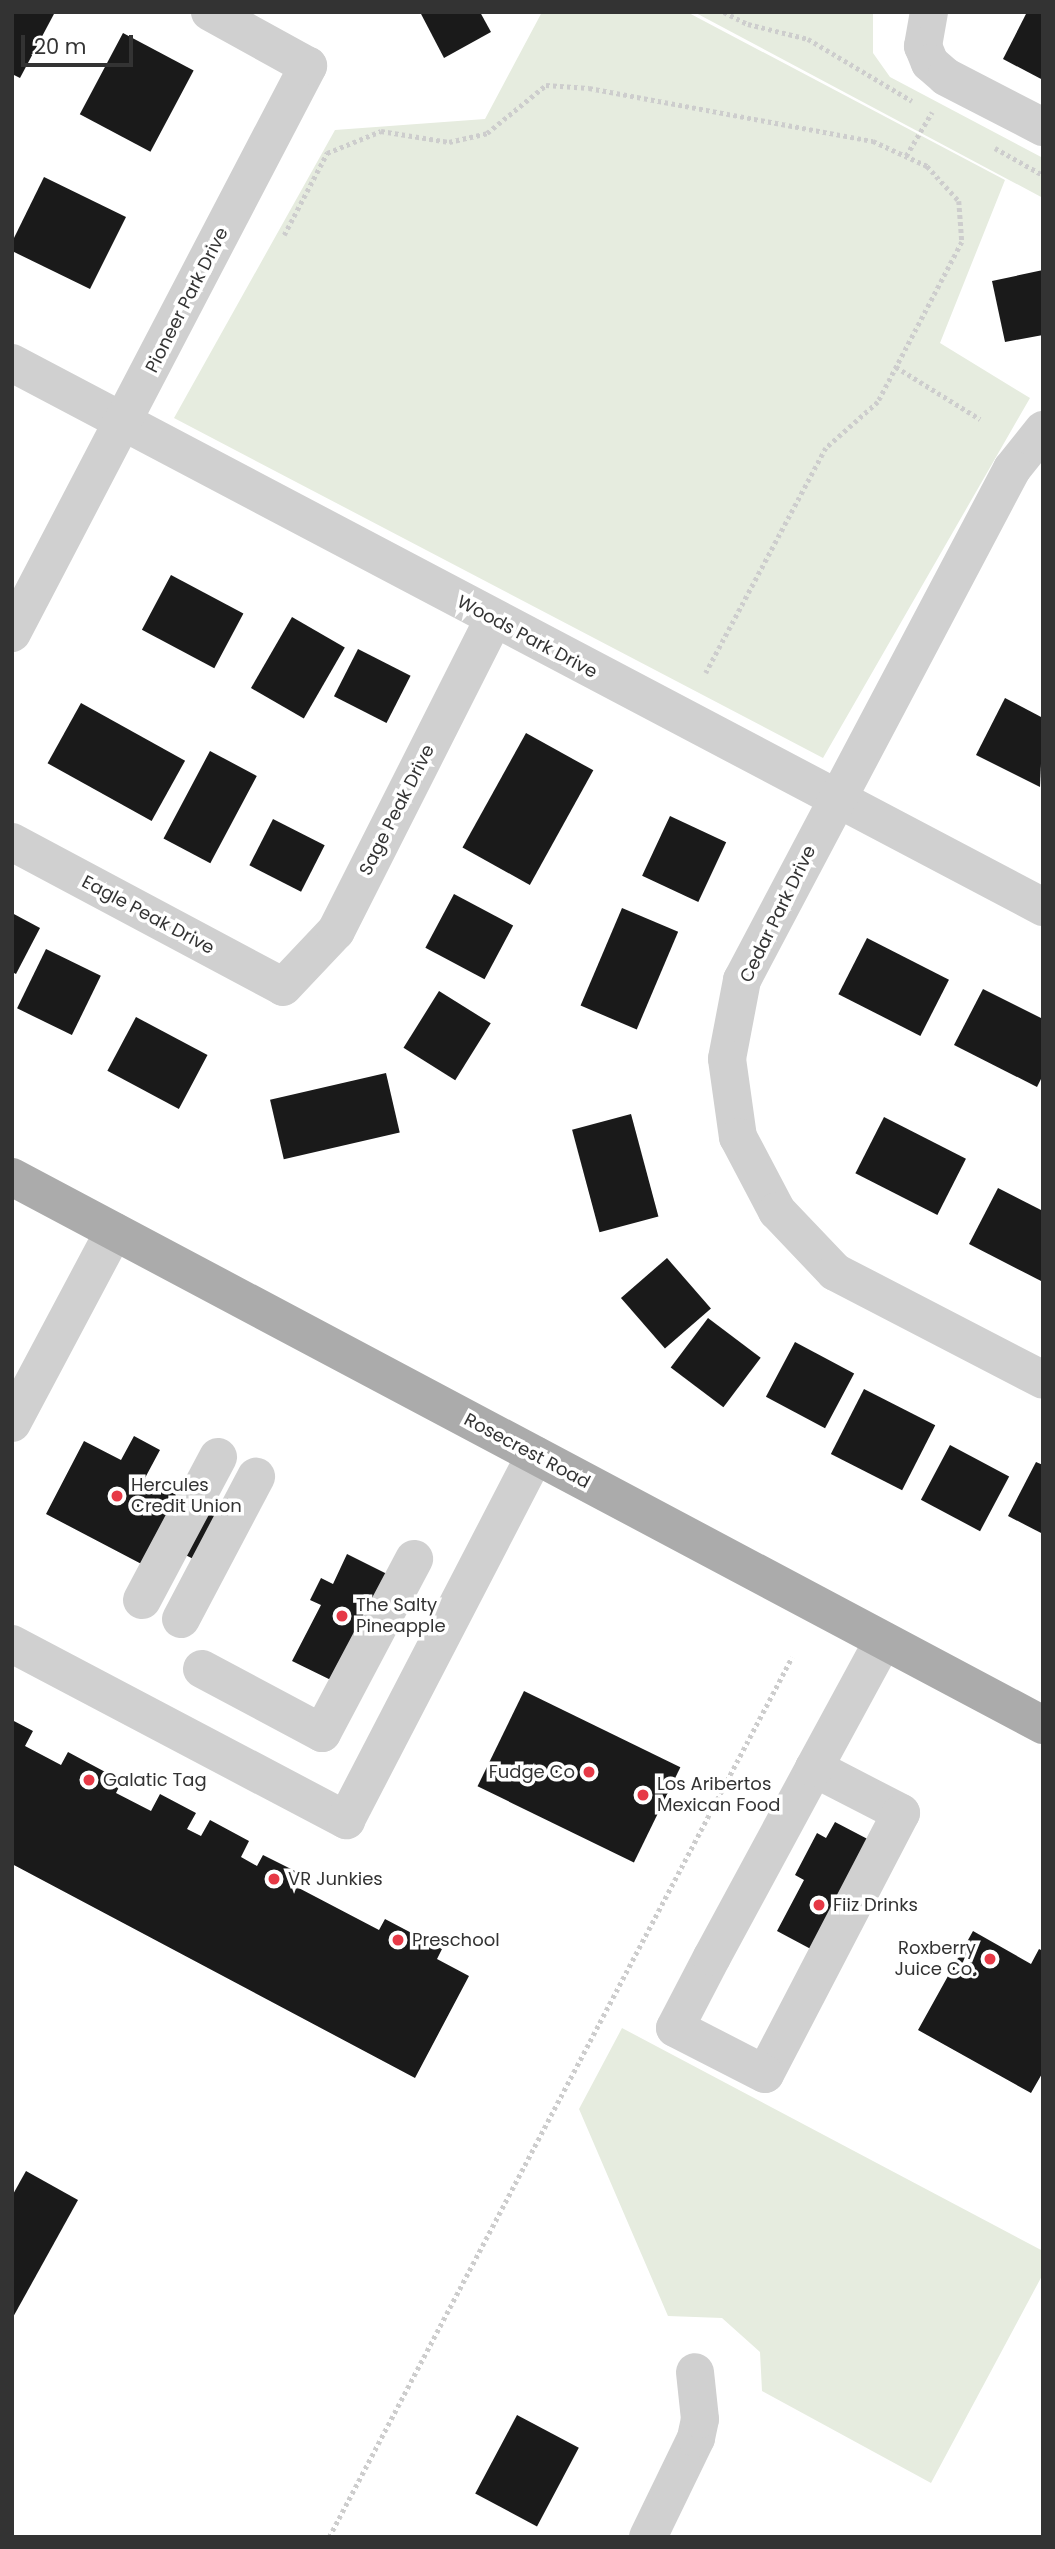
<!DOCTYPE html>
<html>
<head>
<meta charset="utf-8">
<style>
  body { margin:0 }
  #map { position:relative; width:1055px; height:2549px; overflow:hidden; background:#fff; font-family:Poppins,sans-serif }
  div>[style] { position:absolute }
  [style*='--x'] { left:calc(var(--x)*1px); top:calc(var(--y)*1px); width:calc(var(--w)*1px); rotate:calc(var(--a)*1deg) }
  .green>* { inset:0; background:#e6ecdf }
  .building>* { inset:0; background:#1a1a1a; transform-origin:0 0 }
  .path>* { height:4.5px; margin-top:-2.25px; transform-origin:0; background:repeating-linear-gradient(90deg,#cdcdcd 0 3.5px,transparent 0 7px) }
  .minor>* { height:38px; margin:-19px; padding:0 19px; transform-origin:19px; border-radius:19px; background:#d0d0d0 }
  .major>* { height:38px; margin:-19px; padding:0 19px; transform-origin:19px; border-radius:19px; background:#ababab }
  .dots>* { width:19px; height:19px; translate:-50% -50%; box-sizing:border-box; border:4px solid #fff; border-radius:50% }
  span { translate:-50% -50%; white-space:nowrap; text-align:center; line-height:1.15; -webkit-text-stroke:7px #fff; paint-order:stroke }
  .street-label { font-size:18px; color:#333 }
  .poi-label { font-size:18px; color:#333 }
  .left { translate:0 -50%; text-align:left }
  .right { translate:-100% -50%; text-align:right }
  .frame { position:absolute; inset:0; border:14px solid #333; pointer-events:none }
  .scale { position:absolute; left:21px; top:35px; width:112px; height:32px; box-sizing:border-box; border:4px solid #333; border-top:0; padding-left:9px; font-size:21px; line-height:24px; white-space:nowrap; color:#333; -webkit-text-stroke:5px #fff; paint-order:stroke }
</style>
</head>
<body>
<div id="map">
  <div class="green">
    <i style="clip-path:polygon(542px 12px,687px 12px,1005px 180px,940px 343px,1030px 398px,823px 758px,174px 418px,335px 130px,485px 119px)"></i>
    <i style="clip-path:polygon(694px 12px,873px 12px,873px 53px,890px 77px,1043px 158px,1043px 198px)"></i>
    <i style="clip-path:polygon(622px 2028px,1043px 2251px,1043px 2274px,931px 2483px,762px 2391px,760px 2352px,722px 2318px,668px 2316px,579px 2109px)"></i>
  </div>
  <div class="building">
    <i style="clip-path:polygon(12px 12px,55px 12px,20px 78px,12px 74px)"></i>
    <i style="clip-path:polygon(420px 12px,480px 12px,491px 32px,444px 58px)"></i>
    <i style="clip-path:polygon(1027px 12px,1043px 12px,1043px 80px,1003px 59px)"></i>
    <i style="left:123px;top:33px;width:80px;height:92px;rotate:28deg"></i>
    <i style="clip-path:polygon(44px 177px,126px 217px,90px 289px,12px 251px,12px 242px)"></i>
    <i style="clip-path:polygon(1043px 270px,1043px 335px,1005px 342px,992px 281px)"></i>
    <i style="left:171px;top:575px;width:82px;height:62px;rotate:28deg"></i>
    <i style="left:292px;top:617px;width:61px;height:82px;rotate:30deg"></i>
    <i style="left:358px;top:649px;width:59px;height:53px;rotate:27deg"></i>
    <i style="clip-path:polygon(1005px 698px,1043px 718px,1040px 787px,976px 755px)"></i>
    <i style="left:81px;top:703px;width:119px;height:69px;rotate:29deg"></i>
    <i style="left:526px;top:733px;width:77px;height:131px;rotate:29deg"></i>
    <i style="left:210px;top:751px;width:53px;height:99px;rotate:28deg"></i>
    <i style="left:670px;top:816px;width:62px;height:66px;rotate:25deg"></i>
    <i style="left:273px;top:819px;width:58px;height:52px;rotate:27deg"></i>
    <i style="left:454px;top:894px;width:67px;height:61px;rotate:28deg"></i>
    <i style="left:622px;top:908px;width:61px;height:106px;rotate:23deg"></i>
    <i style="clip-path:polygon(12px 913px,40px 928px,16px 974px,12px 972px)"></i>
    <i style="left:867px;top:938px;width:92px;height:63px;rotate:27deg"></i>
    <i style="left:46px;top:949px;width:61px;height:66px;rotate:26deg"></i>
    <i style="clip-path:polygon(983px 989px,1043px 1019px,1043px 1075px,1037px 1087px,954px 1045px)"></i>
    <i style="left:439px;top:991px;width:61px;height:67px;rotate:32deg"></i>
    <i style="left:136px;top:1017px;width:81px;height:61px;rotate:28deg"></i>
    <i style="left:386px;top:1073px;width:61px;height:119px;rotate:77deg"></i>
    <i style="left:631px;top:1114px;width:106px;height:61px;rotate:75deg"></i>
    <i style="left:884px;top:1117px;width:92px;height:63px;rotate:27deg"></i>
    <i style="clip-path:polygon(998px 1188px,1043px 1211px,1043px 1282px,969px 1244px)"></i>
    <i style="left:667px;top:1258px;width:67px;height:61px;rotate:49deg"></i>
    <i style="left:708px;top:1318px;width:66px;height:62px;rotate:37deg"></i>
    <i style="left:795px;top:1342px;width:67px;height:62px;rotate:28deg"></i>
    <i style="left:864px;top:1389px;width:80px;height:73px;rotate:27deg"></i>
    <i style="clip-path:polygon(134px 1436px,160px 1450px,145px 1478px,229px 1523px,207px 1566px,164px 1544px,151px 1569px,46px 1514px,84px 1441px,121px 1460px)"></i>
    <i style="left:950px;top:1445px;width:67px;height:62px;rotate:28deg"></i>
    <i style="clip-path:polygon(1036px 1462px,1043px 1465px,1043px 1534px,1008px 1516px)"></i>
    <i style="clip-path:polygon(347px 1554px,391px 1576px,337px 1683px,292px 1661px,321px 1605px,310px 1600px,321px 1578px,333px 1584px)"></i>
    <i style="left:524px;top:1691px;width:174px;height:106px;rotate:26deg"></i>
    <i style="clip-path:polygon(12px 1720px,33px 1731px,25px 1746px,61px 1765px,68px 1752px,122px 1781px,116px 1793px,151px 1811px,160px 1794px,196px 1813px,187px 1829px,201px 1836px,210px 1820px,249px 1841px,241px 1857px,257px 1866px,263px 1855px,299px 1873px,293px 1885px,379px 1930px,385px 1919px,442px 1949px,437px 1959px,469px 1976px,415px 2078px,12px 1864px)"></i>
    <i style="clip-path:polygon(835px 1822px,879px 1845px,822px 1955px,777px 1931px,804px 1880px,795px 1875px,817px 1833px,826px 1838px)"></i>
    <i style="clip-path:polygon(973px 1931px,1031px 1964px,1039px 1949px,1043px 1951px,1043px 2072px,1031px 2093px,918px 2030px)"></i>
    <i style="clip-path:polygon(26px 2171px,78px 2200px,12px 2319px,12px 2196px)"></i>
    <i style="left:517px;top:2415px;width:70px;height:89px;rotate:28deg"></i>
  </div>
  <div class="path">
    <i style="--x:724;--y:12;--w:27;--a:27"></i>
    <i style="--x:748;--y:24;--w:62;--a:14"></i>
    <i style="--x:808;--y:39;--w:121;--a:30.8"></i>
    <i style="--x:995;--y:148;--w:55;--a:29.4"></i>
    <i style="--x:906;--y:156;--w:51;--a:-59.4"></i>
    <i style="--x:284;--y:235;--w:93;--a:-62.3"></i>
    <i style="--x:327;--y:153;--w:58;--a:-22.2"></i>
    <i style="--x:381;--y:131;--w:69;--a:9.2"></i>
    <i style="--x:449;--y:142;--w:39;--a:-13"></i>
    <i style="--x:487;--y:133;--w:76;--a:-39.1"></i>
    <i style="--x:546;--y:85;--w:43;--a:4"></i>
    <i style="--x:589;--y:88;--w:289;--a:10.6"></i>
    <i style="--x:873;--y:141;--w:60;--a:24.8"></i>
    <i style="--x:927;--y:166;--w:47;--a:47.6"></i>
    <i style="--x:959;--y:201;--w:41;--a:85.8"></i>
    <i style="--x:962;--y:242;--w:181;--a:117.7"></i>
    <i style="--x:878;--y:402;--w:69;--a:138.5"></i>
    <i style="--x:826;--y:448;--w:255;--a:118.1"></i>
    <i style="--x:896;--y:367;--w:99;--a:31.8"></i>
    <i style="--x:329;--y:2537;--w:994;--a:-62.25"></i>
  </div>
  <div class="minor">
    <i style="--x:929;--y:12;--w:35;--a:100"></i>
    <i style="--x:923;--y:46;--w:18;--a:68"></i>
    <i style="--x:930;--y:63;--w:21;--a:41"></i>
    <i style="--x:946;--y:77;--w:109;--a:27.3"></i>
    <i style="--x:12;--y:363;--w:1166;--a:27.82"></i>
    <i style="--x:1043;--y:430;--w:50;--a:128.5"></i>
    <i style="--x:1012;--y:469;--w:578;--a:117.85"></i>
    <i style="--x:742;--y:980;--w:80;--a:100.8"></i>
    <i style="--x:727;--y:1059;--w:79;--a:82"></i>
    <i style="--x:738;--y:1137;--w:84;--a:62.2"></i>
    <i style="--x:777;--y:1211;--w:84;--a:46.4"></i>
    <i style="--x:835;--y:1272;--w:234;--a:27.4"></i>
    <i style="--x:12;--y:633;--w:640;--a:-62.43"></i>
    <i style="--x:308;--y:66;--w:112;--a:-151.1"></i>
    <i style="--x:12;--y:842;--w:307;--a:28.1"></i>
    <i style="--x:283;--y:987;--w:77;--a:-46.6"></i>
    <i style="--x:336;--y:931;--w:348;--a:-63.2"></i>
    <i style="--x:12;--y:1423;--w:217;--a:-62"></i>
    <i style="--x:142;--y:1600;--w:162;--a:-62"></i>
    <i style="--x:181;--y:1619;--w:161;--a:-62.2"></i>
    <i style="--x:12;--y:1644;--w:378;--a:27.8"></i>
    <i style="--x:346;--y:1820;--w:411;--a:-62.6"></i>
    <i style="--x:202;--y:1669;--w:136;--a:28.1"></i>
    <i style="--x:322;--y:1733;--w:197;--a:-62.1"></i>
    <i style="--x:814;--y:1768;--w:98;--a:27.3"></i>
    <i style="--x:901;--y:1813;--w:294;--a:117.5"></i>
    <i style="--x:765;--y:2074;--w:101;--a:-152.9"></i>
    <i style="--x:675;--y:2028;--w:80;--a:-62.5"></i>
    <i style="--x:712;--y:1957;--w:215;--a:-61.6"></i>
    <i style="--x:814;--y:1768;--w:145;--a:-61.5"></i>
    <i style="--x:648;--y:2537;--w:110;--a:-64.1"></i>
    <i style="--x:696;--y:2438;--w:19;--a:-78"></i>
    <i style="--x:700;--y:2419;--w:47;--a:-96.1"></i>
  </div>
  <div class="major">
    <i style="--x:12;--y:1177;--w:1168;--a:27.99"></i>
  </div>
  <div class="dots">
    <i style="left:117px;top:1496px;background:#e63946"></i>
    <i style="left:342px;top:1616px;background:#e63946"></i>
    <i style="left:589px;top:1772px;background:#e63946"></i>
    <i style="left:89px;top:1780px;background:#e63946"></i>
    <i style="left:643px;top:1795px;background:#e63946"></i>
    <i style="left:274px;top:1879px;background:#e63946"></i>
    <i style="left:819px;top:1905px;background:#e63946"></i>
    <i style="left:398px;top:1940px;background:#e63946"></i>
    <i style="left:990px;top:1959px;background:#e63946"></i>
  </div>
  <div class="street-label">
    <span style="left:187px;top:300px;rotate:-63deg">Pioneer Park Drive</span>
    <span style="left:527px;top:637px;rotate:28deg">Woods Park Drive</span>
    <span style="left:397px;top:810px;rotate:-63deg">Sage Peak Drive</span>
    <span style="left:778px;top:914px;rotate:-64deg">Cedar Park Drive</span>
    <span style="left:148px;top:915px;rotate:28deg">Eagle Peak Drive</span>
    <span style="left:527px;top:1451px;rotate:28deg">Rosecrest Road</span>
  </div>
  <div class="poi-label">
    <span class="left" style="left:131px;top:1496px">Hercules<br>Credit Union</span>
    <span class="left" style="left:356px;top:1616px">The Salty<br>Pineapple</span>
    <span class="right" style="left:575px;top:1772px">Fudge Co</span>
    <span class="left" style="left:103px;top:1780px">Galatic Tag</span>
    <span class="left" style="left:657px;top:1795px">Los Aribertos<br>Mexican Food</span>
    <span class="left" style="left:288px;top:1879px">VR Junkies</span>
    <span class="left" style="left:833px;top:1905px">Fiiz Drinks</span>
    <span class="left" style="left:412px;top:1940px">Preschool</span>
    <span class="right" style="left:976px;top:1959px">Roxberry<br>Juice Co.</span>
  </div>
  <div class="frame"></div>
  <div class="scale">20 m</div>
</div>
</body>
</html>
